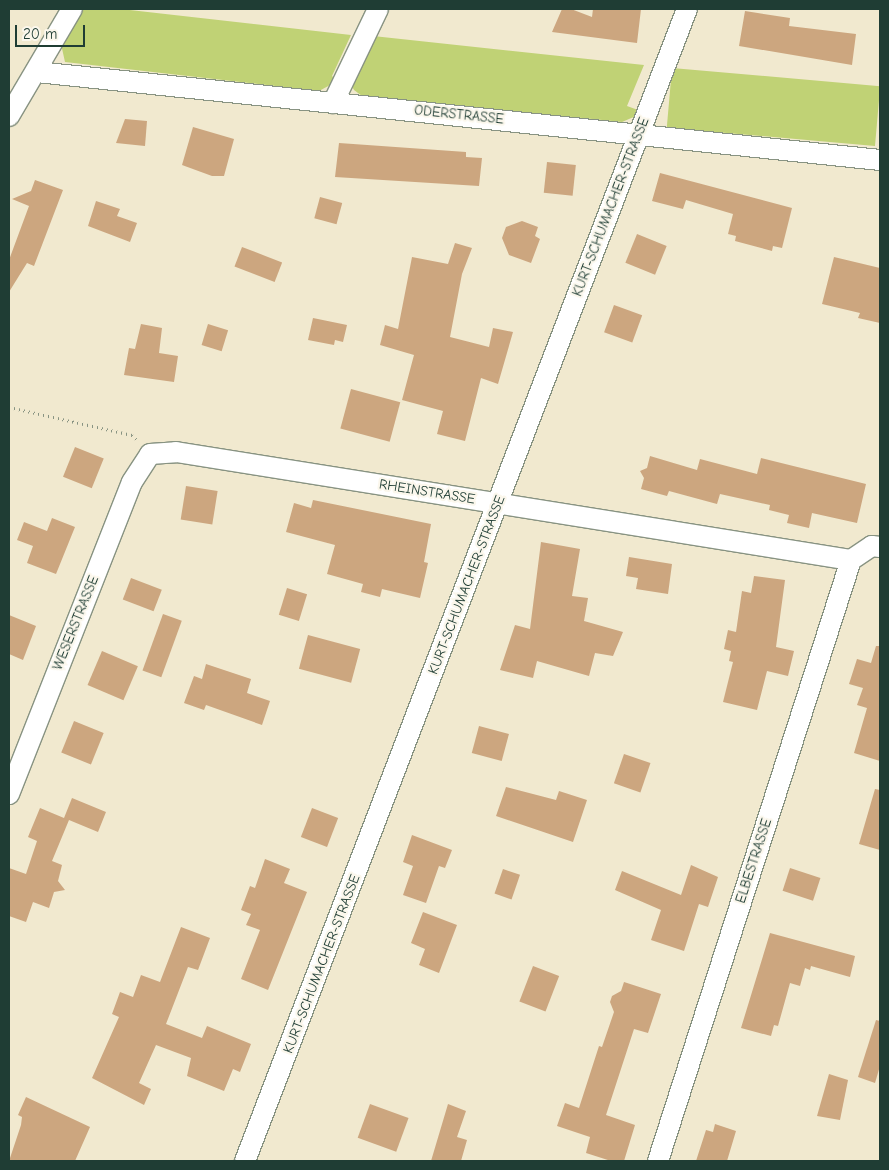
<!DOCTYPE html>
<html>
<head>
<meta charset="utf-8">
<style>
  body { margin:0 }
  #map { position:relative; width:889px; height:1170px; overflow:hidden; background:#f1e9cf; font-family:"Comic Neue",sans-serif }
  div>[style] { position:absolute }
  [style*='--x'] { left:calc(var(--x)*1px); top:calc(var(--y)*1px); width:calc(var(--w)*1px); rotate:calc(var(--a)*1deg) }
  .green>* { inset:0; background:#c0d275; transform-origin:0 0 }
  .building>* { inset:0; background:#cca67f; transform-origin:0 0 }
  .path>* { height:3px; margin-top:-1.5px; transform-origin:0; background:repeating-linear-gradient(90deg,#889382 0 1px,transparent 0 5px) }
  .roads { filter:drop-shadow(1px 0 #889382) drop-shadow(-1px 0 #889382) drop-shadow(0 1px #889382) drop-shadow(0 -1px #889382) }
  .minor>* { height:20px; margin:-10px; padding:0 10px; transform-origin:10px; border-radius:10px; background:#fff }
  span { translate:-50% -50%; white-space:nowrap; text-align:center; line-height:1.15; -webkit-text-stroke:4.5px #fbf7ec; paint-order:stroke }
  .street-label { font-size:14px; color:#1f3d34 }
  .frame { position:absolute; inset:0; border:10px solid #1f3d34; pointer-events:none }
  .scale { position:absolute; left:15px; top:25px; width:70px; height:22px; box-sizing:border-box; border:2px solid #1f3d34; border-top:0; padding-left:6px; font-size:15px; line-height:18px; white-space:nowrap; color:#1f3d34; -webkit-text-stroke:4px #fbf7ec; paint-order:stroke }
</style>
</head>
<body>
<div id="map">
  <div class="green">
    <i style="clip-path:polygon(79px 9px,121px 9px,351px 35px,332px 76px,335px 79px,332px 84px,319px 91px,65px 62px,61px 44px)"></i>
    <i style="clip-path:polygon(373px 36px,644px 65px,627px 106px,638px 110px,636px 116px,622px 122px,362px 96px,354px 90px,351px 84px)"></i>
    <i style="left:672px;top:68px;width:209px;height:60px;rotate:5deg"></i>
  </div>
  <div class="building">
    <i style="clip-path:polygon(562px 9px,571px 9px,592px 17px,593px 9px,641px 9px,637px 43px,552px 32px)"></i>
    <i style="clip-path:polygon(745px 11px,790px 18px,789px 26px,856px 34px,852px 65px,739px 46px)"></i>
    <i style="clip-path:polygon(125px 119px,147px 121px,145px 146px,116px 143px)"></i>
    <i style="clip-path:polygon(193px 127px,234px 139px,224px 176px,212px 176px,182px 165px)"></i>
    <i style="clip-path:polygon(339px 143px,466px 152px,466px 157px,482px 158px,479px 186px,335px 177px)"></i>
    <i style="left:547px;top:162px;width:29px;height:31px;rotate:6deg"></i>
    <i style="clip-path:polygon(660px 173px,792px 208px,782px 248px,773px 246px,772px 251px,735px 241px,736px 236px,728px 234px,733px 214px,686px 200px,683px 209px,652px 201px)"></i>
    <i style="clip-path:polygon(35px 180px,63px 190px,34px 266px,27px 263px,9px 292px,9px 260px,29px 206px,12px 199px,31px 191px)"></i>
    <i style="left:320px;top:197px;width:23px;height:22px;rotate:15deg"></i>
    <i style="clip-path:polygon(96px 201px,120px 209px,117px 216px,137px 223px,130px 242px,88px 226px)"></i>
    <i style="clip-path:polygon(522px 221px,538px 227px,535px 236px,540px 239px,531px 263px,509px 255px,502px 238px,506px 227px)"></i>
    <i style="left:637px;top:234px;width:32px;height:31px;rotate:22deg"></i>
    <i style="clip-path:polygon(455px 243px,472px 248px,462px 274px,450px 337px,489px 347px,493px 328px,513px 332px,498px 384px,481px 378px,465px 441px,437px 434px,443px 411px,402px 400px,414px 355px,380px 345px,385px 325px,398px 329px,412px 257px,448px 264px)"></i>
    <i style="left:242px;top:247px;width:43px;height:21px;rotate:21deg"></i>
    <i style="clip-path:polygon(834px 257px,880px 268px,880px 323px,858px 318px,860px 313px,822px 304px)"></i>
    <i style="left:614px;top:305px;width:30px;height:29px;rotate:20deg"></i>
    <i style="clip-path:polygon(313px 318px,347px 325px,343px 342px,335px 340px,334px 345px,308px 340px)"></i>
    <i style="clip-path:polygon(141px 324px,162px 328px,159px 353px,178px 356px,174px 382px,124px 375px,129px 348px,135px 349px)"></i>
    <i style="left:208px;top:324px;width:21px;height:22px;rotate:17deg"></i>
    <i style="left:351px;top:389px;width:51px;height:41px;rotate:15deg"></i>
    <i style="left:75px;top:447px;width:31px;height:32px;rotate:22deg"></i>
    <i style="clip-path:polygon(650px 456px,697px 470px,700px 459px,757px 474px,761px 458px,866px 484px,857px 523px,812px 513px,809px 528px,787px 523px,789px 515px,769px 510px,770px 505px,720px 494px,717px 504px,669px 491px,667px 496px,641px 489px,644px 478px,640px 471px,647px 468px)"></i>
    <i style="left:186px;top:486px;width:32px;height:34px;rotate:9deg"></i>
    <i style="clip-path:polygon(313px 500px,431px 524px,424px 562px,428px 563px,420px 598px,382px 589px,380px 597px,361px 592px,363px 584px,327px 574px,335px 545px,286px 532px,294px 503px,311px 508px)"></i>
    <i style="clip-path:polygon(52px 518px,75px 527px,56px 574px,27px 563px,33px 546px,17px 540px,24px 522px,47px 531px)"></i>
    <i style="clip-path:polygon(541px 542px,580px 549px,572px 596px,588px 598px,584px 621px,623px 632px,613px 656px,595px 653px,589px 676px,537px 661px,533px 678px,500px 670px,515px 625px,530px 629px)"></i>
    <i style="clip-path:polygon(629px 557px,672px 564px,668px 594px,636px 589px,638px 578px,626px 576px)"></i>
    <i style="clip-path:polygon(754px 576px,785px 580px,776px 647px,794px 651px,788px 676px,767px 671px,757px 710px,723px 702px,733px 662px,729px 661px,731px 651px,724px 649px,728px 630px,736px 632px,742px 591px,751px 593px)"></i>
    <i style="left:131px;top:578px;width:33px;height:23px;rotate:21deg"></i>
    <i style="left:287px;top:588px;width:21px;height:28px;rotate:17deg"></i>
    <i style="left:163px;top:614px;width:20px;height:60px;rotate:20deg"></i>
    <i style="clip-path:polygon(9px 615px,36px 626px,23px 660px,9px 654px)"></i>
    <i style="left:308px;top:635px;width:54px;height:35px;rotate:15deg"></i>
    <i style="clip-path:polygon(876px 646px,880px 646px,880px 761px,854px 753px,867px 708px,857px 705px,863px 688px,849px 684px,857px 659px,871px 663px)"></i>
    <i style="left:102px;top:651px;width:39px;height:37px;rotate:23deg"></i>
    <i style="clip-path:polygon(206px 664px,251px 679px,247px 693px,270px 701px,262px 725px,206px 705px,204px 710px,184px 703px,194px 676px,202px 679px)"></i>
    <i style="left:74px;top:721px;width:32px;height:34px;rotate:22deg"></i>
    <i style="left:479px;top:726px;width:31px;height:28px;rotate:15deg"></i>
    <i style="left:624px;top:754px;width:28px;height:31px;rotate:19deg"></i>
    <i style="clip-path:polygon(506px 787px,556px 800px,559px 791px,587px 800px,573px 842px,496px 816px)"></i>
    <i style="clip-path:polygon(875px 789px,880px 790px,880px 850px,859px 844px)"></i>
    <i style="clip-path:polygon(72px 798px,106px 812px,98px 832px,69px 820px,52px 861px,62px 865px,58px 881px,65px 890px,54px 892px,49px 908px,33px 902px,26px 922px,9px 916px,9px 868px,26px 874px,37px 841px,28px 837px,40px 808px,64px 818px)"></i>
    <i style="left:312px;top:808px;width:28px;height:31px;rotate:21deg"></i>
    <i style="clip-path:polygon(412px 835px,452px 850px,445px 868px,439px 866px,426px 903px,403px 895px,413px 866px,403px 862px)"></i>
    <i style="clip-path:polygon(265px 859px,290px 869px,284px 883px,307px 892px,268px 990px,241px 979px,260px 930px,246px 925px,251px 914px,241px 910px,250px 886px,255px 888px)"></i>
    <i style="clip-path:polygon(691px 865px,718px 877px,708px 907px,699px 904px,684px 951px,651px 940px,661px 910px,615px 890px,622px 871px,681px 895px)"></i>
    <i style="left:790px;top:868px;width:32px;height:24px;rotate:18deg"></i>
    <i style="left:503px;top:869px;width:18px;height:26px;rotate:19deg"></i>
    <i style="clip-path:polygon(423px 912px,457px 925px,439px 973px,419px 965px,425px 949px,411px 943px)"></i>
    <i style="clip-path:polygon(181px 927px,210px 938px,198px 970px,188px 967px,166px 1024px,202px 1038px,207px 1026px,251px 1044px,240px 1072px,233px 1069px,224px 1091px,187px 1076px,191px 1058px,156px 1045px,139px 1083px,151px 1089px,144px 1105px,92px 1078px,119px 1017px,112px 1014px,120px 992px,133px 997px,141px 975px,160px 982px)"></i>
    <i style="clip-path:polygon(770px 933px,855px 956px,850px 977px,811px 966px,810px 970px,805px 968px,800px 986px,790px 983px,778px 1026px,774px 1025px,771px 1036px,741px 1028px)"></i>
    <i style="left:533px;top:966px;width:28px;height:38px;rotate:21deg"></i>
    <i style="clip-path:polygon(624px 982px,661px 994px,648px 1033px,634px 1029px,606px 1115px,635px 1125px,624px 1161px,611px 1161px,586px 1153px,590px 1137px,557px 1126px,565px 1103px,579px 1108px,599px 1046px,602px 1047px,614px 1012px,610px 1002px,612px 996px,621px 991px)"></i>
    <i style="clip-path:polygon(876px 1020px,880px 1021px,880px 1066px,875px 1083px,858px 1077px)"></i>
    <i style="clip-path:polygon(829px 1074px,848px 1080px,840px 1120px,817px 1116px)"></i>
    <i style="clip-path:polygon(26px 1097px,90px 1127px,75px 1161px,9px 1161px,21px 1125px,22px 1117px,18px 1115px)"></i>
    <i style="left:370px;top:1104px;width:41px;height:36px;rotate:20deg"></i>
    <i style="clip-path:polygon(448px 1104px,466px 1111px,457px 1137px,467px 1140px,461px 1161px,431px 1161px)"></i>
    <i style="clip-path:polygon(715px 1124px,736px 1131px,727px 1161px,696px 1161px,706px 1130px,713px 1132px)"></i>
  </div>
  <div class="path">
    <i style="--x:9;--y:407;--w:126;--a:12.8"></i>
    <i style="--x:132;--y:435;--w:6;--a:45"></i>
  </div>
  <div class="roads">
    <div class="minor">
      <i style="--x:37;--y:72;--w:848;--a:5.96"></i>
      <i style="--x:333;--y:103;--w:104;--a:-64.4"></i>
      <i style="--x:9;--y:116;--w:124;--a:-59.5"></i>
      <i style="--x:9;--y:794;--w:335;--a:-68.5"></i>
      <i style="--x:132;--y:482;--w:33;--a:-57"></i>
      <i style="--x:150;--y:454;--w:26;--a:-4"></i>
      <i style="--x:176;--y:452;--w:684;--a:9.09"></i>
      <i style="--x:851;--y:560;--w:25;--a:-34"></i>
      <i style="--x:872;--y:546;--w:8;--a:7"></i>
      <i style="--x:245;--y:1161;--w:1234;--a:-69.01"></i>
      <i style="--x:658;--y:1161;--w:631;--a:-72.2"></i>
    </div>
  </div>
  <div class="street-label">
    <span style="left:459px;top:115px;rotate:6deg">ODERSTRASSE</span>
    <span style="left:611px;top:207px;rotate:-69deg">KURT-SCHUMACHER-STRASSE</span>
    <span style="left:427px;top:492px;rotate:9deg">RHEINSTRASSE</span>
    <span style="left:467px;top:585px;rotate:-69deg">KURT-SCHUMACHER-STRASSE</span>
    <span style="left:76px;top:623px;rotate:-68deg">WESERSTRASSE</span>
    <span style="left:754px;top:861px;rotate:-72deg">ELBESTRASSE</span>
    <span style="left:322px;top:964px;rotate:-69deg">KURT-SCHUMACHER-STRASSE</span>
  </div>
  <div class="frame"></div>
  <div class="scale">20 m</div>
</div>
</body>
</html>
